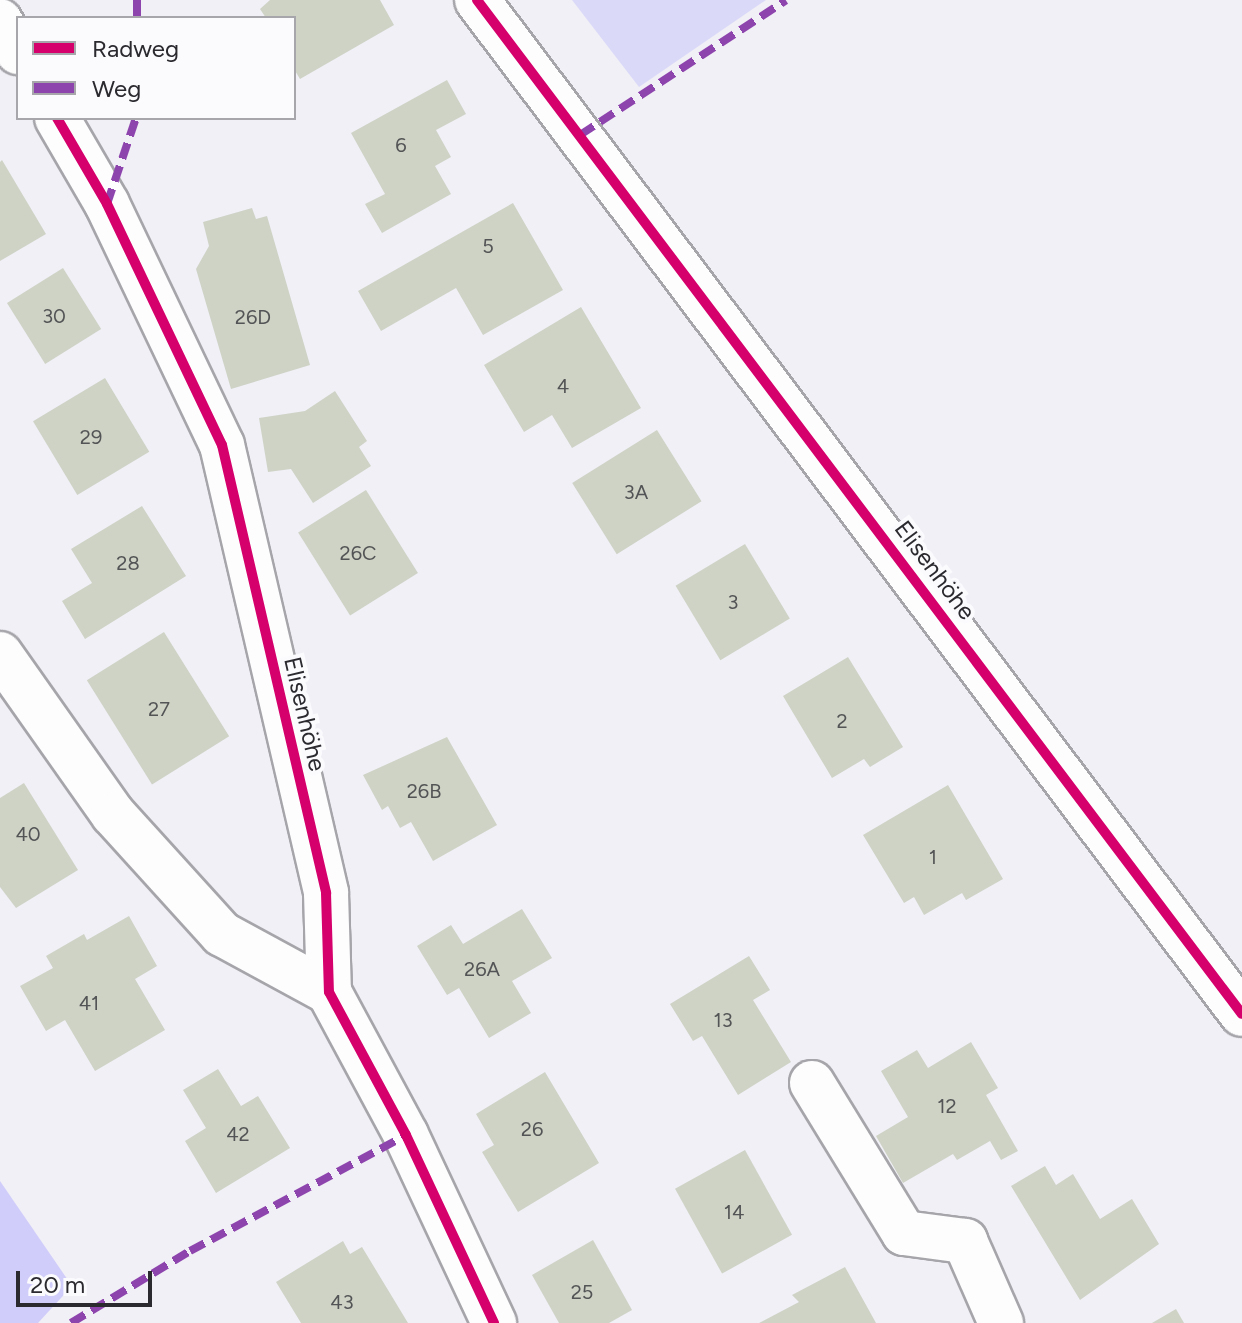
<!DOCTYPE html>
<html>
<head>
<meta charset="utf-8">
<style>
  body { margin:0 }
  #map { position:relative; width:1242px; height:1323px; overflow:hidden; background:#f0f0f6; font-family:Figtree,sans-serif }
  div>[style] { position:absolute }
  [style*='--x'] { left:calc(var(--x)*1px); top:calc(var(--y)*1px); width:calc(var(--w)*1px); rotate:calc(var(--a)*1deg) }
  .green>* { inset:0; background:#dbd9f8 }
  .forest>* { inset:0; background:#d1cdfa }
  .building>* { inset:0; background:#ced3c6; transform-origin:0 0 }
  .roads { filter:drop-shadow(2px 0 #a5a5aa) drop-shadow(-2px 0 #a5a5aa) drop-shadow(0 2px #a5a5aa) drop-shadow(0 -2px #a5a5aa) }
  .minor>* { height:44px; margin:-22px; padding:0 22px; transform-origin:22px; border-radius:22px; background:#fdfdfe }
  .quiet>* { height:8px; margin-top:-4px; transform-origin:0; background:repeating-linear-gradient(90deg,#8e44ad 0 16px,transparent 0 24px) }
  .cycleway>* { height:10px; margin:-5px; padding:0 5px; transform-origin:5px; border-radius:5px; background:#d6006c }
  span { translate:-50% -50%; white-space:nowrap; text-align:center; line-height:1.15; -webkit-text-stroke:8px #fbfbfe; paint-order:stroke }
  .number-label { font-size:20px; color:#535455 }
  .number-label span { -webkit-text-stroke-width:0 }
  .street-label { font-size:24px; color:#2a2a2f }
  .legend { position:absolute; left:16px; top:16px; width:280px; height:104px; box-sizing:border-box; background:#fbfbfe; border:2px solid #a7a7ab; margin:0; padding:10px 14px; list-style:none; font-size:24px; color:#2a2a2f }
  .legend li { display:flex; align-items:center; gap:16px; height:40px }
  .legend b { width:40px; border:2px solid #a7a7ab }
  .scale { position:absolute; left:16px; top:1271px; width:136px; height:36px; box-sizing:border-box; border:4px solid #2a2a2f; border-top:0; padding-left:10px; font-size:24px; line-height:28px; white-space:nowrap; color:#2a2a2f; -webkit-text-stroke:6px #fbfbfe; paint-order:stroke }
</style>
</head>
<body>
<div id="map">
  <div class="green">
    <i style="clip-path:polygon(572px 0,766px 0,639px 87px)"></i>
  </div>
  <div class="forest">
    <i style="clip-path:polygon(0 1181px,72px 1286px,38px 1323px,0 1323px)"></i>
  </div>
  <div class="building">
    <i style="clip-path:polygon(270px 0,380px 0,394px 25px,300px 79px,294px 69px,294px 18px,266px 18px,260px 9px)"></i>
    <i style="clip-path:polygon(447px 80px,466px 114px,436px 130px,451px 157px,435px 166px,451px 194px,382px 233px,365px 204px,385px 194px,351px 133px)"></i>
    <i style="clip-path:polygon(2px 160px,46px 234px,0 261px,0 162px)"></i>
    <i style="clip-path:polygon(513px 203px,563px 290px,483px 335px,456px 288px,381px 331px,358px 291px)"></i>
    <i style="clip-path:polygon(252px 208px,256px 219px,267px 216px,310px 365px,231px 389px,196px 269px,209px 246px,203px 222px)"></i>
    <i style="left:63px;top:268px;width:72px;height:66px;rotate:58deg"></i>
    <i style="clip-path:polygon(581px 307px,641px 408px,572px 448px,552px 415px,524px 432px,484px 365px)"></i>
    <i style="left:105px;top:378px;width:86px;height:84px;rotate:59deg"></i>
    <i style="clip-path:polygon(335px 391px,367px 441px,359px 447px,371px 466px,313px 503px,291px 469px,268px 472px,259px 418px,305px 411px)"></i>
    <i style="left:657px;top:430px;width:84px;height:100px;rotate:58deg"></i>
    <i style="left:366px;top:490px;width:98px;height:80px;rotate:58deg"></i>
    <i style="clip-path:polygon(142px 506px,186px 576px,85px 639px,62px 601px,92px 583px,71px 549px)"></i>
    <i style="left:745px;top:544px;width:87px;height:81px;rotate:59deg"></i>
    <i style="left:164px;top:632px;width:123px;height:91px;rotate:58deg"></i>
    <i style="clip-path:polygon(848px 657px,903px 747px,870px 767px,864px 759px,832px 778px,783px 696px)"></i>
    <i style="clip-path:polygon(447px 737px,497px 825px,433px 861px,411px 822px,400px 828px,388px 806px,382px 810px,363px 775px)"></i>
    <i style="clip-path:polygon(24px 783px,78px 870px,16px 908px,0 887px,0 798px)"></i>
    <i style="clip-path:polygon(948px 785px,1003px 879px,966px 900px,962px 893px,924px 915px,914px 897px,904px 903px,863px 835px)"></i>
    <i style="clip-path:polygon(522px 909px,552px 958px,512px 981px,531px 1013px,489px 1038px,459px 988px,447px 995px,417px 946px,451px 925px,463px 944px)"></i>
    <i style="clip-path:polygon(129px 916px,157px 966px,135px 979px,165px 1030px,95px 1071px,65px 1020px,46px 1031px,20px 986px,53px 968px,46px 956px,84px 934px,87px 940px)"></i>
    <i style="clip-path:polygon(749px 956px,770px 990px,753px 1000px,791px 1062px,738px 1095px,702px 1036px,693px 1041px,670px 1004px)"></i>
    <i style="clip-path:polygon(971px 1042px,998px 1088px,986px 1095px,1018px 1151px,1001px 1160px,990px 1141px,957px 1160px,953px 1154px,903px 1183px,876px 1136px,908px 1117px,881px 1071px,917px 1050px,928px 1068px)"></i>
    <i style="clip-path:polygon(218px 1069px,241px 1106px,258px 1096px,290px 1148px,216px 1193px,185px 1141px,206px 1128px,183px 1090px)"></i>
    <i style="clip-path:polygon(545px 1072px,599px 1163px,518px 1212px,482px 1152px,494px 1145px,476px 1114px)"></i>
    <i style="left:745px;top:1150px;width:97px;height:80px;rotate:61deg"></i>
    <i style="clip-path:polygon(1045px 1166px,1056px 1185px,1073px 1174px,1100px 1219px,1132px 1199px,1159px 1244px,1080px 1300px,1011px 1186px)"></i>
    <i style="clip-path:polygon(593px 1240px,632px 1310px,609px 1323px,559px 1323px,532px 1275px)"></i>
    <i style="clip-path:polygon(343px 1241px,350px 1254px,362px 1247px,408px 1323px,301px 1323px,276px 1282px)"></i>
    <i style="clip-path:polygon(845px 1267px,876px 1323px,759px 1323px,799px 1302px,792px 1295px)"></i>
    <i style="clip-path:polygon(1176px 1309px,1184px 1323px,1152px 1323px)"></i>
  </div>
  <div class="roads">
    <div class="minor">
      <i style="--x:477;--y:0;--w:1270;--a:52.97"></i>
      <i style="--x:0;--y:21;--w:36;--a:60"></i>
      <i style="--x:57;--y:118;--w:99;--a:59.8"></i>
      <i style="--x:107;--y:204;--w:267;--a:64.5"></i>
      <i style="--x:222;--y:445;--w:460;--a:76.9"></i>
      <i style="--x:326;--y:893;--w:99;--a:88.3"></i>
      <i style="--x:329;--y:992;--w:162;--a:61.7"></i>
      <i style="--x:406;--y:1135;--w:208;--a:64.9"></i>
      <i style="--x:0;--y:654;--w:196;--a:54.8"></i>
      <i style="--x:113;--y:814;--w:162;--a:47.8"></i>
      <i style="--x:222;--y:934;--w:122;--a:28.5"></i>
      <i style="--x:812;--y:1083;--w:176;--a:58.5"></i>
      <i style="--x:904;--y:1233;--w:62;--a:7.5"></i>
      <i style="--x:965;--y:1241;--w:90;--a:66.3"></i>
    </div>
  </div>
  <div class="quiet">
    <i style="--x:137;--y:0;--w:18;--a:90"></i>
    <i style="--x:580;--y:135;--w:246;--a:-33.2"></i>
    <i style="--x:107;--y:204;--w:91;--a:-71.4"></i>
    <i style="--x:71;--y:1323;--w:139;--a:-31.2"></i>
    <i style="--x:190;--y:1251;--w:245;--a:-28.2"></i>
  </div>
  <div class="cycleway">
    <i style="--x:477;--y:0;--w:1270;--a:52.97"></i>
    <i style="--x:57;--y:118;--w:99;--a:59.8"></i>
    <i style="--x:107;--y:204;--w:267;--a:64.5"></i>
    <i style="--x:222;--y:445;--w:460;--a:76.9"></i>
    <i style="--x:326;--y:893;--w:99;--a:88.3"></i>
    <i style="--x:329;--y:992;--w:162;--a:61.7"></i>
    <i style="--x:406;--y:1135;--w:208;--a:64.9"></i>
  </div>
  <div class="number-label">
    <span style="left:401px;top:145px">6</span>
    <span style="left:488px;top:246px">5</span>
    <span style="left:54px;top:316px">30</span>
    <span style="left:253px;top:317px">26D</span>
    <span style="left:563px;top:386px">4</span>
    <span style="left:91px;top:437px">29</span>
    <span style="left:636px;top:492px">3A</span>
    <span style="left:358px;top:553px">26C</span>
    <span style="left:128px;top:563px">28</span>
    <span style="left:733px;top:602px">3</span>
    <span style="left:159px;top:709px">27</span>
    <span style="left:842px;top:721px">2</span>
    <span style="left:424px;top:791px">26B</span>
    <span style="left:28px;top:834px">40</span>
    <span style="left:933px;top:857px">1</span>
    <span style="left:482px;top:969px">26A</span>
    <span style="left:89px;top:1003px">41</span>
    <span style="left:723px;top:1020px">13</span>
    <span style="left:947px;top:1106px">12</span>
    <span style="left:532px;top:1129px">26</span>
    <span style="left:238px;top:1134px">42</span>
    <span style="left:734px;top:1212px">14</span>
    <span style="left:582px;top:1292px">25</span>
    <span style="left:342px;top:1302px">43</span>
  </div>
  <div class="street-label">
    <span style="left:935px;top:570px;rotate:53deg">Elisenhöhe</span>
    <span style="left:305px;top:714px;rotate:77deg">Elisenhöhe</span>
  </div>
  <ul class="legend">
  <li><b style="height:10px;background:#d6006c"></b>Radweg</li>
  <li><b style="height:10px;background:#8e44ad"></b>Weg</li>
  </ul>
  <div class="scale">20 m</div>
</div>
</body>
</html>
